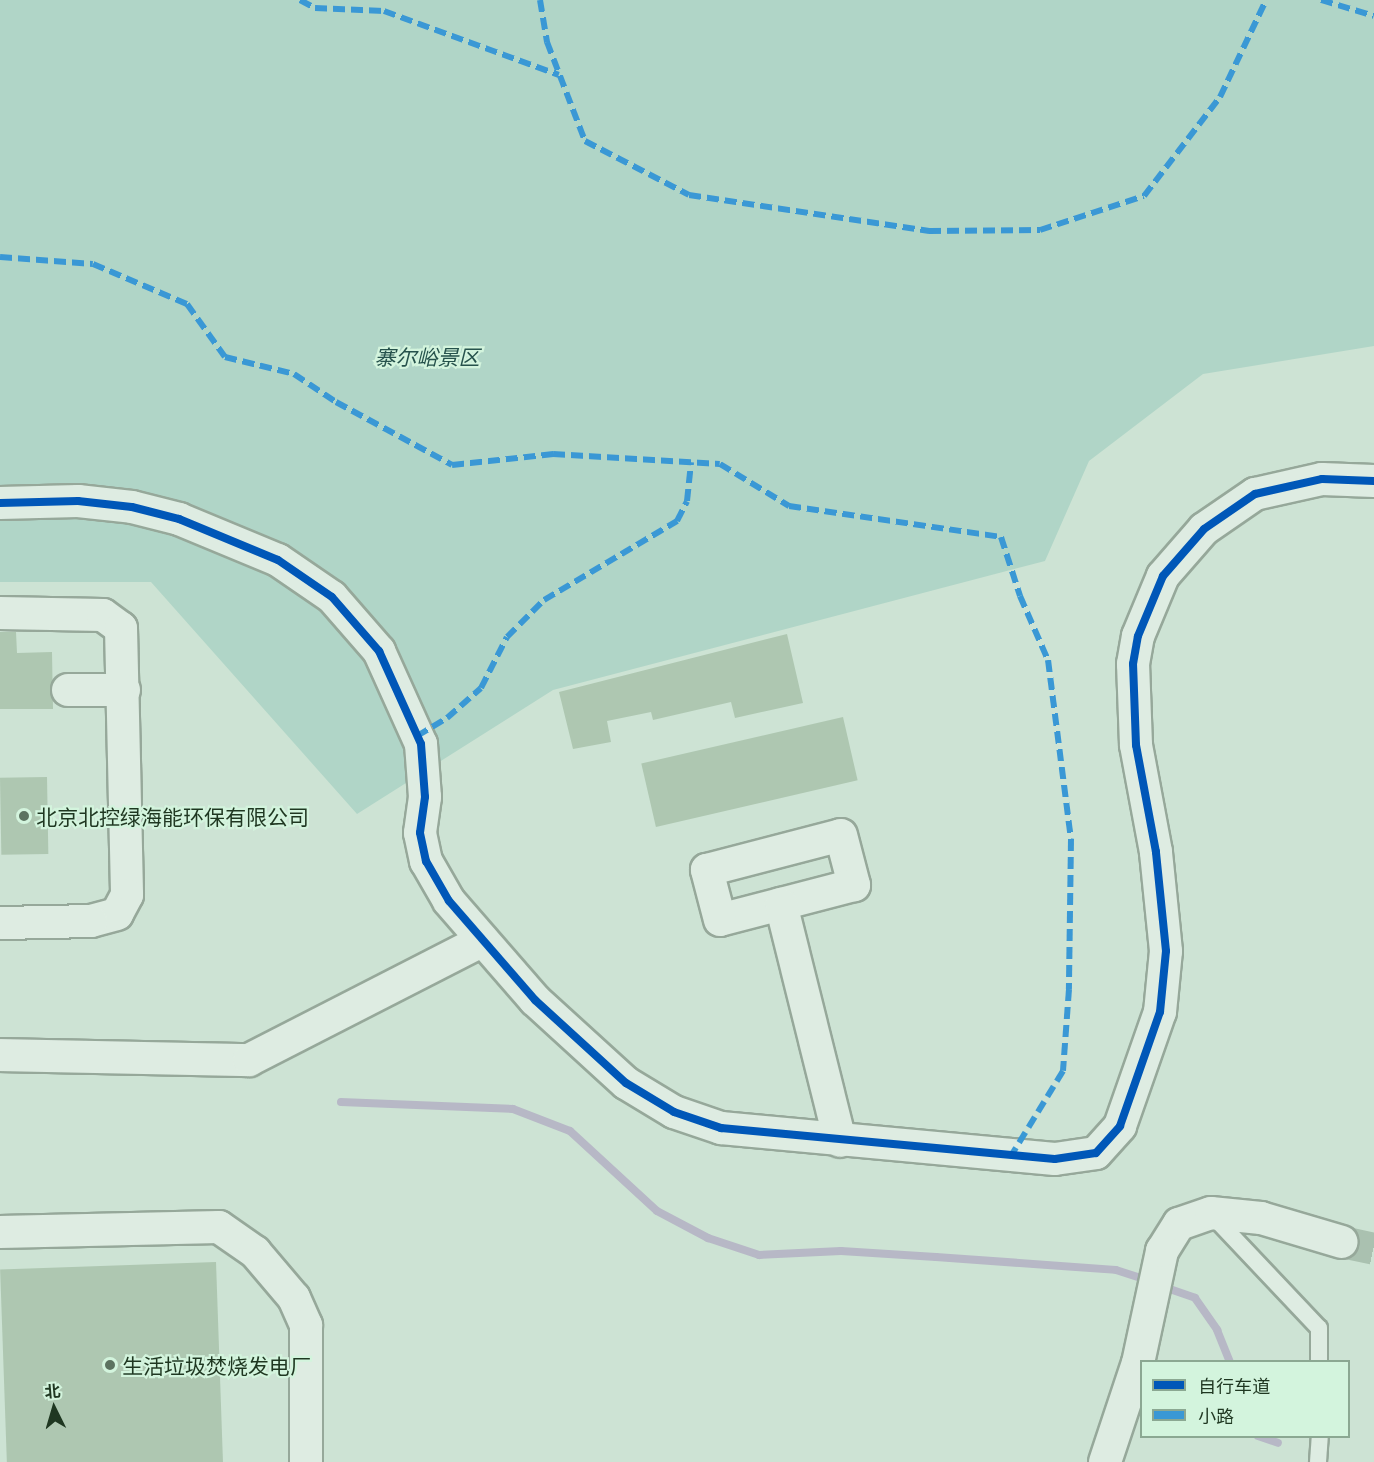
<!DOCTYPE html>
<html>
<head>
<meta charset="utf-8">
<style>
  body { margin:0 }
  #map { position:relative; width:1374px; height:1462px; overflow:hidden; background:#cde3d4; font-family:Georgia,"Noto Sans SC",serif }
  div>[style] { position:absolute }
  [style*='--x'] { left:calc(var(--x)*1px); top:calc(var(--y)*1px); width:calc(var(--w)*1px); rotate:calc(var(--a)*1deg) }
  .green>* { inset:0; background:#b0d5c7 }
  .stream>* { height:8px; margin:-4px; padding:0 4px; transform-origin:4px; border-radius:4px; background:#b7b8c6 }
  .building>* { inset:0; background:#aec7b1; transform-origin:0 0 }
  .minor-tunnel>* { height:32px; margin-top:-16px; transform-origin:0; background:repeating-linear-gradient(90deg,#aac1b0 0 32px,transparent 0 48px) }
  .roads { filter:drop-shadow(2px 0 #96a89a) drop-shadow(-2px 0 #96a89a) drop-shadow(0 2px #96a89a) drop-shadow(0 -2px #96a89a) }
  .service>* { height:16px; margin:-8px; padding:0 8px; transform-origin:8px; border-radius:8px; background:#deece2 }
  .minor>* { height:32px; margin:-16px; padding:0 16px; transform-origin:16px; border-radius:16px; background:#deece2 }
  .quiet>* { height:6px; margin-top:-3px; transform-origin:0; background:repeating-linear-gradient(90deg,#3a98d5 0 12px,transparent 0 18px) }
  .cycleway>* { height:8px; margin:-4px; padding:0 4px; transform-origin:4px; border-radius:4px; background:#0057b8 }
  .dots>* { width:16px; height:16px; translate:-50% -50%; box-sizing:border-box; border:3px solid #d3f4dd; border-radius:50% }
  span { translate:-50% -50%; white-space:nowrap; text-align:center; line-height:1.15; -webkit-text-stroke:4.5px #d3f4dd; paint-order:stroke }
  .park-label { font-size:21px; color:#26524c; font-style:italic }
  .poi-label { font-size:21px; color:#1f3721 }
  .left { translate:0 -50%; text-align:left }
  .legend { position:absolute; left:1140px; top:1360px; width:210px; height:78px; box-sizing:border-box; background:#d3f4dd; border:2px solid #8ba892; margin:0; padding:8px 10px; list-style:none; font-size:18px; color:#1f3721 }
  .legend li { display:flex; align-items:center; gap:12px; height:30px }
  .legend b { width:30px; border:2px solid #8ba892 }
  .north { position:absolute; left:24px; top:1378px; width:60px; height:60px; -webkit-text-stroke:4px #d3f4dd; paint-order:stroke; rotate:355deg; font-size:16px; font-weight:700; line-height:24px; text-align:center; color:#1f3721 }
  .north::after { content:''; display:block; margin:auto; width:21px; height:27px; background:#1f3721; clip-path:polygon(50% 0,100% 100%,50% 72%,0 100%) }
</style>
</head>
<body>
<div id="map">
  <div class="green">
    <i style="clip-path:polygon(0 0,1374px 0,1374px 346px,1203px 374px,1089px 461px,1045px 561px,553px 690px,357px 814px,151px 582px,0 582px)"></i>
  </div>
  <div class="stream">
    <i style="--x:341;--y:1102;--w:172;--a:2.3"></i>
    <i style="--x:513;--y:1109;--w:61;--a:21.1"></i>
    <i style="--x:570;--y:1131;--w:118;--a:42.6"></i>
    <i style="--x:657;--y:1211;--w:58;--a:27.9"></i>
    <i style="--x:708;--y:1238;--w:54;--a:18.4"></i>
    <i style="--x:759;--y:1255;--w:82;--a:-2.8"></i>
    <i style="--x:841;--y:1251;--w:95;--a:3.6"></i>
    <i style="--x:936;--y:1257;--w:180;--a:4.1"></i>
    <i style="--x:1116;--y:1270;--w:35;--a:18"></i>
    <i style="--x:1161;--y:1286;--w:36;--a:19"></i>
    <i style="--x:1195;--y:1298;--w:39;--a:55"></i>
    <i style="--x:1217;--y:1330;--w:35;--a:68"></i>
    <i style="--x:1258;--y:1436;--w:21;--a:19"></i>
  </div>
  <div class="building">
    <i style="clip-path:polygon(0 632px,16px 632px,17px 653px,52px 652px,53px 709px,0 709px)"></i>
    <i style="clip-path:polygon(787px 634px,803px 703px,735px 718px,731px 702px,653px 720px,651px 712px,607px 721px,611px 742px,573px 749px,559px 692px)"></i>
    <i style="left:843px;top:717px;width:65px;height:207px;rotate:77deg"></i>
    <i style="left:47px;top:777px;width:77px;height:47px;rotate:89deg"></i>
    <i style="left:216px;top:1262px;width:200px;height:216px;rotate:88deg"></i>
  </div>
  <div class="minor-tunnel">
    <i style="--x:1342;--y:1242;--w:33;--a:12"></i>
  </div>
  <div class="roads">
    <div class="service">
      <i style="--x:1213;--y:1216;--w:154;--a:46.6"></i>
      <i style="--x:1319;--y:1328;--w:34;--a:90"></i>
      <i style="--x:1318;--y:1462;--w:26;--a:-86"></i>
    </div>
    <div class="minor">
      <i style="--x:0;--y:503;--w:78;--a:-1.5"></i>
      <i style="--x:78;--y:501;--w:54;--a:6.3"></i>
      <i style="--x:132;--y:507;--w:49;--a:14.3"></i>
      <i style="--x:179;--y:519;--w:107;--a:22.5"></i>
      <i style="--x:278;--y:560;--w:65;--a:34.4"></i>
      <i style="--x:332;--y:597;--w:72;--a:49"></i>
      <i style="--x:379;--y:651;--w:102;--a:65.7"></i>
      <i style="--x:421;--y:744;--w:53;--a:85.7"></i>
      <i style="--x:425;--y:797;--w:36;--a:98"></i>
      <i style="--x:420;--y:833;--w:29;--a:78"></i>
      <i style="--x:426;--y:861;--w:46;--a:60.1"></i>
      <i style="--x:449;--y:901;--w:131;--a:49"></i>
      <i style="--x:535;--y:1000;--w:123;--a:42.4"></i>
      <i style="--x:626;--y:1083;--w:56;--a:31.1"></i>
      <i style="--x:674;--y:1112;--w:50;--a:18.8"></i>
      <i style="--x:721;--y:1128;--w:335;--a:5.3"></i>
      <i style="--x:1055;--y:1159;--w:41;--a:-8.3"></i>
      <i style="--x:1096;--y:1153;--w:36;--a:-48"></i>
      <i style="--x:1120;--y:1126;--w:121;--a:-70.7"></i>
      <i style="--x:1160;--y:1012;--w:61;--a:-84.4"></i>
      <i style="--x:1166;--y:951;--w:100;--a:-95.8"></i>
      <i style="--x:1156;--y:852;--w:109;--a:-100.6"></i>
      <i style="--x:1136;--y:745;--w:81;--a:-92.1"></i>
      <i style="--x:1133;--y:664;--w:28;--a:-80"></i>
      <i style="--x:1138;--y:636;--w:65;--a:-67.4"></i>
      <i style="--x:1163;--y:576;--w:62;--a:-48.9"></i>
      <i style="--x:1204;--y:529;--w:62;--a:-34.5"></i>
      <i style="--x:1255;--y:494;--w:69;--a:-12.6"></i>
      <i style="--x:1322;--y:479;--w:52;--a:2.2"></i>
      <i style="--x:0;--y:613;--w:103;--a:1.1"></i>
      <i style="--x:103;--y:615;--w:22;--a:36"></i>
      <i style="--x:121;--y:628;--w:267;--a:88.7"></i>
      <i style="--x:127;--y:895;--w:21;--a:118"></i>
      <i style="--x:117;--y:914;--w:27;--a:165"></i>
      <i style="--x:91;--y:921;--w:91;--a:178.7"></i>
      <i style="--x:68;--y:690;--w:56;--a:0"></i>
      <i style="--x:841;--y:835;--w:52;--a:75.4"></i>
      <i style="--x:854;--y:885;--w:138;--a:165.4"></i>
      <i style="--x:720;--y:920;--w:52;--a:-104.6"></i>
      <i style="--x:707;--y:870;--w:138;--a:-14.6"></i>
      <i style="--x:781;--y:904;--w:244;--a:76"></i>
      <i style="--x:0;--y:1055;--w:249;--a:1.2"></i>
      <i style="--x:249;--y:1060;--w:262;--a:-27.1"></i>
      <i style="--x:0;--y:1232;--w:219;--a:-1.3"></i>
      <i style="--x:219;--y:1227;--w:44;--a:34.8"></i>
      <i style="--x:255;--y:1252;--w:60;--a:49.7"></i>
      <i style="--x:294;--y:1298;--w:30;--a:66"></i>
      <i style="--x:306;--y:1325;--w:137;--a:90"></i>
      <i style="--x:1105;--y:1462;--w:104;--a:-71.6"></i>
      <i style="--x:1138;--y:1363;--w:115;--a:-77.9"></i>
      <i style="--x:1162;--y:1251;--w:32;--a:-58"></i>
      <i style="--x:1179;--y:1224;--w:34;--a:-19"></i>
      <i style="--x:1211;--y:1213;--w:50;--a:5.7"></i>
      <i style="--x:1261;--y:1218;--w:84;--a:16.5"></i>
    </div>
  </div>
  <div class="quiet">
    <i style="--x:300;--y:0;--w:17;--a:28"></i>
    <i style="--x:315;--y:8;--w:69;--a:2.5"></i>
    <i style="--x:384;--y:11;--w:186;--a:20.1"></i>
    <i style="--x:540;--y:0;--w:43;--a:80.5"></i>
    <i style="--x:547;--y:42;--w:106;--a:69"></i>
    <i style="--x:585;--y:141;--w:117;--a:27.4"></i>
    <i style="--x:689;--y:195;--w:243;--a:8.5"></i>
    <i style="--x:929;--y:231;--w:111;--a:-0.5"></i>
    <i style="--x:1040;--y:230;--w:109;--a:-18.1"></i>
    <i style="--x:1144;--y:196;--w:125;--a:-52.5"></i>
    <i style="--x:1220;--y:97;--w:107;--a:-64.6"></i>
    <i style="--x:1321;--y:0;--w:55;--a:16.8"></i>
    <i style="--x:0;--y:257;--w:93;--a:4.3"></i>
    <i style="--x:93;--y:264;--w:102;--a:23.1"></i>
    <i style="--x:187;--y:304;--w:65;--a:54.4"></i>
    <i style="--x:225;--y:357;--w:71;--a:13.8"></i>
    <i style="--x:294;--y:374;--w:50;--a:33.7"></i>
    <i style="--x:336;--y:402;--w:132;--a:28.5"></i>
    <i style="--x:452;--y:465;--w:102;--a:-6.2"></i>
    <i style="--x:553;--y:454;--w:167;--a:3.4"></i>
    <i style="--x:720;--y:464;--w:81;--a:31.3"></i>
    <i style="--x:789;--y:506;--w:214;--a:8.3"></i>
    <i style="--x:1001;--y:537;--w:62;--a:72.1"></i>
    <i style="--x:1020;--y:596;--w:70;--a:66.4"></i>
    <i style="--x:1048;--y:660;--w:180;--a:82.7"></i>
    <i style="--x:1071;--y:839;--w:150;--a:90.8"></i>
    <i style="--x:1069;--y:989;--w:82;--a:94.2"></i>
    <i style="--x:1063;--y:1071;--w:100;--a:121.5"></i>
    <i style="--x:417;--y:736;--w:35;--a:-31"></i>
    <i style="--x:447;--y:718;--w:45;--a:-41.4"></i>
    <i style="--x:481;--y:688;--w:57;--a:-63"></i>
    <i style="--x:507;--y:637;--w:52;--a:-45"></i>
    <i style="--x:544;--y:600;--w:155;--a:-30.7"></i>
    <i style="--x:677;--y:521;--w:22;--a:-63"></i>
    <i style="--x:687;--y:501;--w:39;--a:-84"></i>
  </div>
  <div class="cycleway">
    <i style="--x:0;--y:503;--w:78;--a:-1.5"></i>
    <i style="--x:78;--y:501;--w:54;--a:6.3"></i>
    <i style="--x:132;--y:507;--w:49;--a:14.3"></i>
    <i style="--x:179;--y:519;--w:107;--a:22.5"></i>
    <i style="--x:278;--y:560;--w:65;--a:34.4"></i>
    <i style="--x:332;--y:597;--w:72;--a:49"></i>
    <i style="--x:379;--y:651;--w:102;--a:65.7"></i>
    <i style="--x:421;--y:744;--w:53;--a:85.7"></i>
    <i style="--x:425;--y:797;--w:36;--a:98"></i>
    <i style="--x:420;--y:833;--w:29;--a:78"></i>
    <i style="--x:426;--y:861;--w:46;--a:60.1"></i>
    <i style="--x:449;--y:901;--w:131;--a:49"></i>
    <i style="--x:535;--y:1000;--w:123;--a:42.4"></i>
    <i style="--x:626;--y:1083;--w:56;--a:31.1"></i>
    <i style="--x:674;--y:1112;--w:50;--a:18.8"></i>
    <i style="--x:721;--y:1128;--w:335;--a:5.3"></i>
    <i style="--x:1055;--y:1159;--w:41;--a:-8.3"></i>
    <i style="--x:1096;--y:1153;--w:36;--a:-48"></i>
    <i style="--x:1120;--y:1126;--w:121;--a:-70.7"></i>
    <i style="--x:1160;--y:1012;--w:61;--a:-84.4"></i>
    <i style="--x:1166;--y:951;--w:100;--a:-95.8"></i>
    <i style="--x:1156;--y:852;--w:109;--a:-100.6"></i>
    <i style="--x:1136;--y:745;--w:81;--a:-92.1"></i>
    <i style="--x:1133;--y:664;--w:28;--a:-80"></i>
    <i style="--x:1138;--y:636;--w:65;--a:-67.4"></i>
    <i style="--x:1163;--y:576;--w:62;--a:-48.9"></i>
    <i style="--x:1204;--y:529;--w:62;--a:-34.5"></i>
    <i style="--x:1255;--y:494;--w:69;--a:-12.6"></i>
    <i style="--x:1322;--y:479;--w:52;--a:2.2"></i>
  </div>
  <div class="dots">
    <i style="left:24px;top:816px;background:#5c7360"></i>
    <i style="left:110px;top:1365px;background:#5c7360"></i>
  </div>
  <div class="park-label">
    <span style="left:427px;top:356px">寨尔峪景区</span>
  </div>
  <div class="poi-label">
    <span class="left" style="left:36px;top:816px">北京北控绿海能环保有限公司</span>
    <span class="left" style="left:122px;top:1365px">生活垃圾焚烧发电厂</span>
  </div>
  <ul class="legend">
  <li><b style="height:8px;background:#0057b8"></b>自行车道</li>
  <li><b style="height:8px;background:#3a98d5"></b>小路</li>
  </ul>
  <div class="north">北</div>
</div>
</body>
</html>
